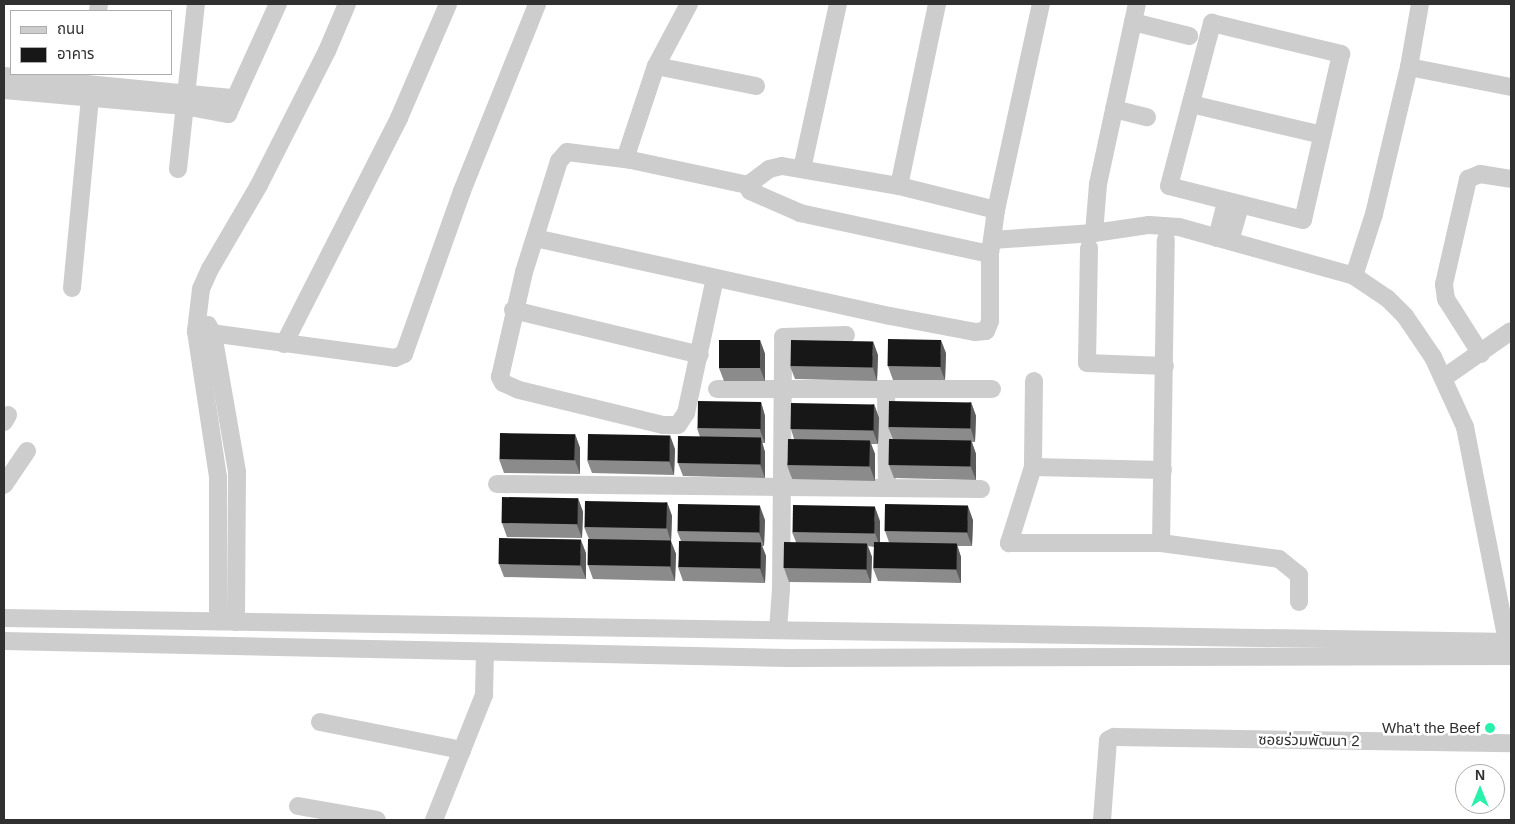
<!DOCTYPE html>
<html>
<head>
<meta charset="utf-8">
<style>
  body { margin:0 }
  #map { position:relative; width:1515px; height:824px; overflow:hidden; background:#fff; font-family:Helvetica,"Noto Sans Thai",sans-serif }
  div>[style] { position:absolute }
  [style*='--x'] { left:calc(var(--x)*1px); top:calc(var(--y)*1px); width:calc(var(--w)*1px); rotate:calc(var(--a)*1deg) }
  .minor>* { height:18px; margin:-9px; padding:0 9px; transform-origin:9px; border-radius:9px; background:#cdcdcd }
  .wall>* { inset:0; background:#8b8b8b }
  .shaded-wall>* { inset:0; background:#5d5d5d }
  .building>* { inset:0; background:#171717; transform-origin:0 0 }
  .dots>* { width:14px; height:14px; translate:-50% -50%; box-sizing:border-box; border:2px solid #fff; border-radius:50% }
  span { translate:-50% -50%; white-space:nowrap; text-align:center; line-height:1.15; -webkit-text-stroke:5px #fff; paint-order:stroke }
  .poi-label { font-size:15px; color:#303030 }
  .right { translate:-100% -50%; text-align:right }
  .street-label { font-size:15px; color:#303030 }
  .frame { position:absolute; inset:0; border:5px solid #303030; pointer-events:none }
  .legend { position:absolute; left:10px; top:10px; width:162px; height:65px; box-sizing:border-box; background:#fff; border:1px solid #acacac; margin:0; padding:6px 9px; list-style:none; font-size:15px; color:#303030 }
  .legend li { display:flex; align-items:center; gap:10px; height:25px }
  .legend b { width:25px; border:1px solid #acacac }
  .north { position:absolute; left:1455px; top:764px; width:50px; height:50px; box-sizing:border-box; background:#fff; border:1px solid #acacac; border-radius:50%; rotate:0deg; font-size:14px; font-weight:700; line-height:20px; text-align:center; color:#303030 }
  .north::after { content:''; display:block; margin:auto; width:18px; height:22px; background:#28f1ab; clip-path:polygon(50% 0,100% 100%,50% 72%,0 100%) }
</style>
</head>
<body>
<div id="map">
  <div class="minor">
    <i style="--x:98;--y:11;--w:7;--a:-82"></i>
    <i style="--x:1133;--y:22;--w:58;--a:14"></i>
    <i style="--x:1212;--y:23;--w:133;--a:13.5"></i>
    <i style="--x:1341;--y:54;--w:170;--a:102.9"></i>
    <i style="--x:1303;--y:220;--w:138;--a:-165.8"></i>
    <i style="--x:1169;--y:186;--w:169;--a:-75.2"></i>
    <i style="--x:656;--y:66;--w:102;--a:11.3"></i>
    <i style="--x:1409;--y:67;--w:104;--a:11.1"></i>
    <i style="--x:4;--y:76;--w:231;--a:5.5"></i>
    <i style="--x:4;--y:90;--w:181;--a:5.1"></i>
    <i style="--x:184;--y:106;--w:45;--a:10.3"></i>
    <i style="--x:228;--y:114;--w:121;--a:-65.6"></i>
    <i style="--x:1191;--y:104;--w:135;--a:13.3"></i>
    <i style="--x:1114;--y:109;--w:34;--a:14"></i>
    <i style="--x:625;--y:159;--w:98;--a:-71.6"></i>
    <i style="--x:656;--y:66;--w:70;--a:-62"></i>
    <i style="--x:178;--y:169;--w:166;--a:-83.8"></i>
    <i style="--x:802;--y:169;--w:169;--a:-77.7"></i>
    <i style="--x:748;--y:185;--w:26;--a:-37"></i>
    <i style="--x:769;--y:169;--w:13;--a:-13"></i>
    <i style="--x:782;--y:166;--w:119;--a:9.7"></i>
    <i style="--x:899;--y:186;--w:100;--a:13.9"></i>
    <i style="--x:899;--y:186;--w:186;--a:-78.2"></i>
    <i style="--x:1094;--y:233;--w:49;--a:-85.3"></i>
    <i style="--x:1098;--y:184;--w:184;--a:-77.8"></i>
    <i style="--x:535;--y:238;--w:363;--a:12.4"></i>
    <i style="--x:890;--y:316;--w:86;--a:10.7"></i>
    <i style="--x:975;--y:332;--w:11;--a:-5"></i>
    <i style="--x:986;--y:331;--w:11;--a:-68"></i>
    <i style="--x:990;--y:321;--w:67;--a:-90"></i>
    <i style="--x:990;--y:254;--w:44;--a:-82.2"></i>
    <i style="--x:996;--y:210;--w:211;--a:-77.7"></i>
    <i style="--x:1217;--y:238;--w:36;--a:-76"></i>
    <i style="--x:992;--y:240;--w:102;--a:-3.9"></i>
    <i style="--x:1094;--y:233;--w:56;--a:-8.3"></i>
    <i style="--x:1149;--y:225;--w:30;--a:4"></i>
    <i style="--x:1179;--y:227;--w:182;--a:15.6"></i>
    <i style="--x:1354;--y:276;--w:40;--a:34"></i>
    <i style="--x:1387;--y:298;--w:25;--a:45"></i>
    <i style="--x:1405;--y:316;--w:50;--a:55.7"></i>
    <i style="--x:1433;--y:357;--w:77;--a:65.4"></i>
    <i style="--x:1465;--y:427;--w:229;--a:78.9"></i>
    <i style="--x:1230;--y:241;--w:36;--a:-74"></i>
    <i style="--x:1089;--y:248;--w:115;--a:91"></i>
    <i style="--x:1087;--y:363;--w:78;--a:2.2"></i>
    <i style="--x:1354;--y:276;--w:65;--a:-72.1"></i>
    <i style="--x:1374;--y:214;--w:151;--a:-76.6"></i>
    <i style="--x:1409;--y:67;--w:64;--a:-80.1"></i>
    <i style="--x:715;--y:278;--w:138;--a:102.1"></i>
    <i style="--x:686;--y:413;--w:14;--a:124"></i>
    <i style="--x:678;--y:425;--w:15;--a:180"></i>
    <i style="--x:663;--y:425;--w:148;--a:-166.3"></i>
    <i style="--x:519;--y:390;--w:17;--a:-156"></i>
    <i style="--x:503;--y:383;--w:7;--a:-117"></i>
    <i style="--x:500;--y:377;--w:108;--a:-77.1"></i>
    <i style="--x:524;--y:272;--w:116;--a:-72.5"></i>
    <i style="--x:559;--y:161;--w:12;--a:-48"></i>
    <i style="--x:567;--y:152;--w:64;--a:7.1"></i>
    <i style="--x:631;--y:160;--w:120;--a:12.1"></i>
    <i style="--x:748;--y:185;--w:6;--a:72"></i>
    <i style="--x:750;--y:191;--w:55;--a:23.7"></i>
    <i style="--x:800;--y:213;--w:194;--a:12.2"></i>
    <i style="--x:72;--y:288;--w:202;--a:-84.6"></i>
    <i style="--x:513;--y:310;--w:192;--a:13.5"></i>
    <i style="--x:208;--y:325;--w:10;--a:61"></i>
    <i style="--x:213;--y:334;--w:140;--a:80.1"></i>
    <i style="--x:237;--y:472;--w:150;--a:90.4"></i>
    <i style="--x:196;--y:331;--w:201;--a:7.7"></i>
    <i style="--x:395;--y:358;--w:10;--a:-24"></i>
    <i style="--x:404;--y:354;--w:173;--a:-70.4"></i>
    <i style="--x:462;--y:191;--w:201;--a:-68.1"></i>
    <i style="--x:284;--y:344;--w:254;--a:-63"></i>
    <i style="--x:399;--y:118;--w:124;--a:-66.7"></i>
    <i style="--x:1481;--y:354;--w:65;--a:-122.5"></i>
    <i style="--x:1446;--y:299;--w:15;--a:-98"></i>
    <i style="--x:1444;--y:284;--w:108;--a:-77.1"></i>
    <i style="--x:1468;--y:179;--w:13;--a:-23"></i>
    <i style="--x:1480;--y:174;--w:31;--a:9"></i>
    <i style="--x:1445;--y:377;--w:80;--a:-34.9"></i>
    <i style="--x:1034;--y:381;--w:86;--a:90.7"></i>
    <i style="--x:1033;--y:467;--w:130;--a:1.3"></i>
    <i style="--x:717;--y:389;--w:275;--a:0"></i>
    <i style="--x:886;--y:389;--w:98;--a:89.4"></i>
    <i style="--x:4;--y:422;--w:8;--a:-60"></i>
    <i style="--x:1033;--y:467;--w:80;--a:107.5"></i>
    <i style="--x:1009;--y:543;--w:152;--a:0"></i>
    <i style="--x:1161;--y:543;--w:119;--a:7.7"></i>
    <i style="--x:1279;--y:559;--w:26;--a:39"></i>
    <i style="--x:1299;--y:575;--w:27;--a:90"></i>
    <i style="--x:497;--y:484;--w:484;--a:0.6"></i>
    <i style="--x:4;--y:485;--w:41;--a:-55.9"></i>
    <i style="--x:1161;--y:543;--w:303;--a:-89.1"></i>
    <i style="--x:4;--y:618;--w:1507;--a:0.91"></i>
    <i style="--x:218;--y:621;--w:144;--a:-90"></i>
    <i style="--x:218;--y:477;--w:148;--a:-98.6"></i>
    <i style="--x:196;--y:331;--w:42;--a:-83.2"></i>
    <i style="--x:201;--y:289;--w:22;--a:-66"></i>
    <i style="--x:210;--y:269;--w:97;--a:-59.7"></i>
    <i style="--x:259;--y:185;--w:150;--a:-63.1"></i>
    <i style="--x:327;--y:51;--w:51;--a:-66.9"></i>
    <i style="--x:778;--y:630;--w:41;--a:-85.8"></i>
    <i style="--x:781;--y:589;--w:252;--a:-89.5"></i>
    <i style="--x:783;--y:337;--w:63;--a:-1.8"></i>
    <i style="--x:4;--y:641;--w:784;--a:1.24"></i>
    <i style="--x:788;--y:658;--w:723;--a:-0.16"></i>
    <i style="--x:320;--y:722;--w:145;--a:11.2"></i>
    <i style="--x:298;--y:806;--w:80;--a:10"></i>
    <i style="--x:434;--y:820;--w:135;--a:-68.2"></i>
    <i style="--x:484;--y:695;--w:43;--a:-88.7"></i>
    <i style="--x:1102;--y:820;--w:80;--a:-85.7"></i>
    <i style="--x:1108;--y:740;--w:7;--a:-27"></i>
    <i style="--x:1114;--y:737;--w:397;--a:0.9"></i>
  </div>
  <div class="wall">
    <i style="clip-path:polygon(760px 340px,765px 354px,765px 381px,724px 381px,719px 368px)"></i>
    <i style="clip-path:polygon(946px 353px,945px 380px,893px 380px,888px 366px)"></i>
    <i style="clip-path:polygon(878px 355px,877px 381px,795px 379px,790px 366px)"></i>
    <i style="clip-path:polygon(761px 402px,765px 416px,765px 443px,762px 443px,765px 452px,765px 478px,683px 476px,678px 463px,700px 437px,697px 428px)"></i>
    <i style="clip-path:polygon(971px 402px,976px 416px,975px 442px,972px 442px,976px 454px,976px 480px,894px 478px,889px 465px,893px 439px,888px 427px)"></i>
    <i style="clip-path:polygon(874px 404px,879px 418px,878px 444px,871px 444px,875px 454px,875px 481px,792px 479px,787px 465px,794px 439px,791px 429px)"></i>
    <i style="clip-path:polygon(575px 434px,580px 448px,580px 474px,504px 473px,499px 459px)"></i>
    <i style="clip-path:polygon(675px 449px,674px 475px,592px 473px,587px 460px)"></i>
    <i style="clip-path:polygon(578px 498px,583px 512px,582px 538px,507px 537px,502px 523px)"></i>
    <i style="clip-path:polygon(667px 502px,672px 516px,671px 542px,676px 554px,675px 581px,593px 579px,588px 565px,589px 539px,584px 527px)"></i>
    <i style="clip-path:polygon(765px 520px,764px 546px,762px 546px,766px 556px,765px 583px,683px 581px,678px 567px,681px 541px,677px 531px)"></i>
    <i style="clip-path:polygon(973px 520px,972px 546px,957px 546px,961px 557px,961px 583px,878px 581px,873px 568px,874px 547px,868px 546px,872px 557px,871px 583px,789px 582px,784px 568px,796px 542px,792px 532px,880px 521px,880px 542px,889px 542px,885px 531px)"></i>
    <i style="clip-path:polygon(586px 553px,586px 579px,504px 577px,499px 564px)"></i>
  </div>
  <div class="shaded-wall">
    <i style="clip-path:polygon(760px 340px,765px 354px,765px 381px,760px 368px)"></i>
    <i style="clip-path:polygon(941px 340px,946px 353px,945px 380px,940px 367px)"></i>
    <i style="clip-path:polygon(873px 341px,878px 355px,877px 381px,873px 368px)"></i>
    <i style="clip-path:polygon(761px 402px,765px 416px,765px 443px,760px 430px)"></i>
    <i style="clip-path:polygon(971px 402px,976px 416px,975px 442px,971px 429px)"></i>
    <i style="clip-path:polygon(874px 404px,879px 418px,878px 444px,873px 431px)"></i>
    <i style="clip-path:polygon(575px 434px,580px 448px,580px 474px,575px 460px)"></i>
    <i style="clip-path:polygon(670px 435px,675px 449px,674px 475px,669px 461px)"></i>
    <i style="clip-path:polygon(761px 438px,765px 452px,765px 478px,760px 464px)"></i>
    <i style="clip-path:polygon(971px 440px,976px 454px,976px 480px,971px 467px)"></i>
    <i style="clip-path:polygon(870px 441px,875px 454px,875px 481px,870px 467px)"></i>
    <i style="clip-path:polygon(578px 498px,583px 512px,582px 538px,577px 525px)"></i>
    <i style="clip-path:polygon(667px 502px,672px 516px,671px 542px,667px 529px)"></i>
    <i style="clip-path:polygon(760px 506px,765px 520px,764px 546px,759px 533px)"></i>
    <i style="clip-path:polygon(968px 506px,973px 520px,972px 546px,967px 533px)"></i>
    <i style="clip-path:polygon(875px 507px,880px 521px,880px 547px,875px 533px)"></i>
    <i style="clip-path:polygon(581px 540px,586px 553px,586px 579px,581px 566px)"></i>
    <i style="clip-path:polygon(671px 541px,676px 554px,675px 581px,670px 567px)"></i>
    <i style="clip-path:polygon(761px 543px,766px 556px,765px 583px,760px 569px)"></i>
    <i style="clip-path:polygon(867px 544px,872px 557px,871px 583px,866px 570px)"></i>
    <i style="clip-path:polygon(957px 544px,961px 557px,961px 583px,956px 570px)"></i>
  </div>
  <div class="building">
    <i style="left:888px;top:339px;width:53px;height:27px;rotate:1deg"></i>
    <i style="left:719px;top:340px;width:41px;height:28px"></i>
    <i style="left:791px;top:340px;width:82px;height:26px;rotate:1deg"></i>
    <i style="left:698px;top:401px;width:63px;height:27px;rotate:1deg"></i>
    <i style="left:889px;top:401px;width:82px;height:26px;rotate:1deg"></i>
    <i style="left:791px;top:403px;width:83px;height:26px;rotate:1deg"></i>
    <i style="left:500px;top:433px;width:75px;height:26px;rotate:1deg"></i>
    <i style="left:588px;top:434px;width:82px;height:26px;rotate:1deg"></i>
    <i style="left:678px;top:436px;width:83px;height:27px;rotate:1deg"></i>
    <i style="left:788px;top:439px;width:82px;height:26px;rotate:1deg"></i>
    <i style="left:889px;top:439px;width:82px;height:26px;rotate:1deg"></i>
    <i style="left:502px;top:497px;width:76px;height:26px;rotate:1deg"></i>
    <i style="left:585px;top:501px;width:82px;height:26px;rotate:1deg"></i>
    <i style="left:678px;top:504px;width:82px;height:27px;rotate:1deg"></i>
    <i style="left:885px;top:504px;width:83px;height:27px;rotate:1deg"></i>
    <i style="left:793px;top:505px;width:82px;height:27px;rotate:1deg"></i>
    <i style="left:499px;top:538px;width:82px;height:26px;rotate:1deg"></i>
    <i style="left:588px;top:539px;width:83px;height:26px;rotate:1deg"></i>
    <i style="left:679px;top:541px;width:82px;height:26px;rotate:1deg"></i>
    <i style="left:784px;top:542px;width:83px;height:26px;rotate:1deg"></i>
    <i style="left:874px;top:542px;width:83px;height:26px;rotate:1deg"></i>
  </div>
  <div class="dots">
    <i style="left:1490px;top:728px;background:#28f1ab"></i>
  </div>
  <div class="poi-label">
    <span class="right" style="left:1480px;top:728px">Wha't the Beef</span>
  </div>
  <div class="street-label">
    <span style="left:1309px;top:740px;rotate:1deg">ซอยร่วมพัฒนา 2</span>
  </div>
  <div class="frame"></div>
  <ul class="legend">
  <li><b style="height:6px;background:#cdcdcd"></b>ถนน</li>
  <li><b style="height:14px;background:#171717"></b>อาคาร</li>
  </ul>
  <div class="north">N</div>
</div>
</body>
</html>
